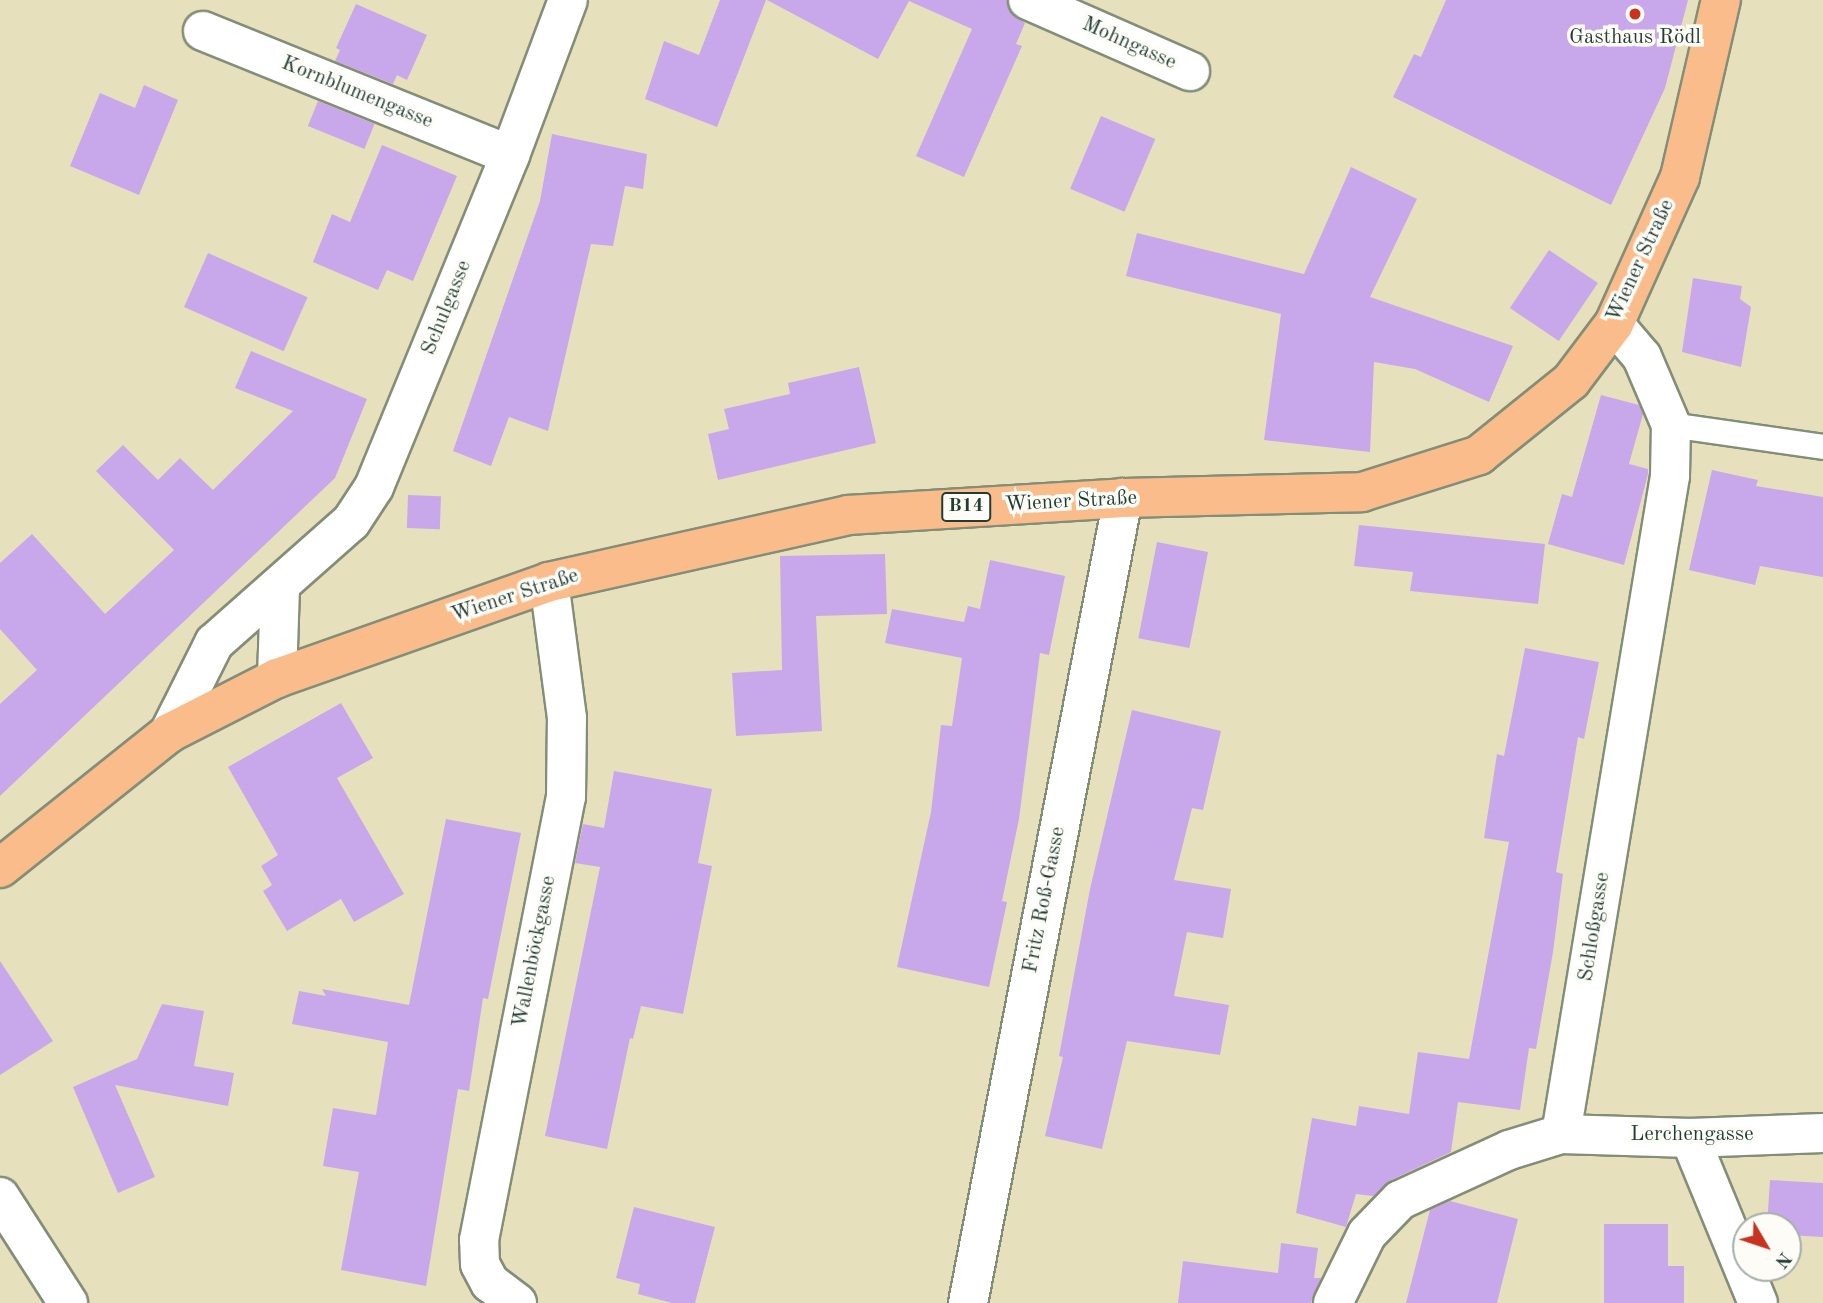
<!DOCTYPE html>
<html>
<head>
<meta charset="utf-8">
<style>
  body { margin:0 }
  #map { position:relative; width:1823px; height:1303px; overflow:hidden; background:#e7e0bc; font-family:"Old Standard TT",serif }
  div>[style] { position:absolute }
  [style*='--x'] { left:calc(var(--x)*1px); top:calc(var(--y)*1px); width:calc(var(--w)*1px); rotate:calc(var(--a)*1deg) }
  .building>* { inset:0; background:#c8a8eb; transform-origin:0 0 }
  .roads { filter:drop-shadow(2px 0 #838e78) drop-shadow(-2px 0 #838e78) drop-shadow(0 2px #838e78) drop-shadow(0 -2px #838e78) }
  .service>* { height:24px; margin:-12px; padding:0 12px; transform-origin:12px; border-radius:12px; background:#fff }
  .minor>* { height:38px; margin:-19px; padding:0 19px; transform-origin:19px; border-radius:19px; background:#fff }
  .primary>* { height:38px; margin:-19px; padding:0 19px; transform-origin:19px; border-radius:19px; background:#fabc8b }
  .dots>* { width:19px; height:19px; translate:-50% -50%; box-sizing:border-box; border:4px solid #fdfcf7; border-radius:50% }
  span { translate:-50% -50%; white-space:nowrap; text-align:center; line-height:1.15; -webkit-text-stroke:7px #fdfcf7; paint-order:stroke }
  .shield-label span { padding:2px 5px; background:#fdfcf7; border:2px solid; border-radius:5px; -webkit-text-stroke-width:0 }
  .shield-label { font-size:19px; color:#1f3d34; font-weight:700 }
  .poi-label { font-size:21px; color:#1f3d34 }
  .street-label { font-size:21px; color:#1f3d34 }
  .north { position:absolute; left:1732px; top:1212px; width:70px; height:70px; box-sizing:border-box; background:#fdfcf7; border:2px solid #a4b0a9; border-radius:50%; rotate:129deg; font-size:19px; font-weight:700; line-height:28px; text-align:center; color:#1f3d34 }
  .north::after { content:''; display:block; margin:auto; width:24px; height:32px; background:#c8321e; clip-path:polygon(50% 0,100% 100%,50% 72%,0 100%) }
</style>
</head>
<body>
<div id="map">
  <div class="building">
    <i style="clip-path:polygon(720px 0,766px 0,717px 127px,645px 99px,664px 41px,699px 55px)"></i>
    <i style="clip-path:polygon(767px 0,1007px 0,1011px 13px,1025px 23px,1016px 44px,1022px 46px,964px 177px,916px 156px,972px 29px,909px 1px,878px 59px)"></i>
    <i style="clip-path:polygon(1446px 0,1688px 0,1665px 88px,1611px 205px,1393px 97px,1414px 54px,1421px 57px)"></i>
    <i style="clip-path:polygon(356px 4px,427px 35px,407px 80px,397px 75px,393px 84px,335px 61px,340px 50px,336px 48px)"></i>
    <i style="clip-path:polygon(144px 85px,178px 100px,139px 195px,70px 166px,100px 93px,135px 108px)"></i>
    <i style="left:318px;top:101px;width:61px;height:27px;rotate:22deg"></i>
    <i style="left:1101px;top:116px;width:59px;height:79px;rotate:23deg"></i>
    <i style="clip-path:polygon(552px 134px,647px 154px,643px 189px,625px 186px,613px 246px,591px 244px,548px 431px,509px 417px,491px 466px,453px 451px,540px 201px)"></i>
    <i style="clip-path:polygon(382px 145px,457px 176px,413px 281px,387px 270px,378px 290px,313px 262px,332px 214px,350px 222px)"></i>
    <i style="clip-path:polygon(1351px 167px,1417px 199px,1370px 297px,1513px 346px,1489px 402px,1415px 369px,1374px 362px,1370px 452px,1264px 440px,1281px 314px,1126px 276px,1137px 233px,1304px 274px)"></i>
    <i style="left:1549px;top:250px;width:59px;height:70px;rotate:34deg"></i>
    <i style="left:208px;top:253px;width:109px;height:59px;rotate:24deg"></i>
    <i style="clip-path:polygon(1693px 278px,1742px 286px,1740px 299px,1751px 307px,1741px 367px,1682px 352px)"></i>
    <i style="clip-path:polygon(251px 351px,367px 399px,335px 478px,0 796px,0 704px,37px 670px,0 629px,0 563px,32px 534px,105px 614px,174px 550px,96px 471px,123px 445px,158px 480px,180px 458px,213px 490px,293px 411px,235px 388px)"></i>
    <i style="clip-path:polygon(859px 367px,876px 443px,718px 480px,708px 434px,729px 429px,724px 409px,790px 394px,788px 383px)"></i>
    <i style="clip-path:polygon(1601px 395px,1639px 405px,1643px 414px,1629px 464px,1648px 469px,1648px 474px,1624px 565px,1548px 544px,1562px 494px,1572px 497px)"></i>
    <i style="clip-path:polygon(1712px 470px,1758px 480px,1756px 486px,1823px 497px,1823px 577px,1760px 566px,1755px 585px,1689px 570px)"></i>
    <i style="left:408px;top:495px;width:33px;height:33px;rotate:2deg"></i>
    <i style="clip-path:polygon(1359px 525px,1545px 544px,1538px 604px,1410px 591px,1413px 572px,1354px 566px)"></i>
    <i style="left:1157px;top:542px;width:52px;height:98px;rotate:11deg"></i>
    <i style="clip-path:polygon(885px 554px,887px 614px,816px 616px,822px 731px,736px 736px,732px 673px,782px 670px,780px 556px)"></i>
    <i style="clip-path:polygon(990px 560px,1065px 576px,1049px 655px,1040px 653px,1019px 819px,1002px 901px,1007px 902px,989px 987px,897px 967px,931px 812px,941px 725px,952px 726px,962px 658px,885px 643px,892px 609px,964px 622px,968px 606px,980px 609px)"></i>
    <i style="clip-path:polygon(1525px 648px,1599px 662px,1584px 739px,1578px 737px,1556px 872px,1563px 874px,1553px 952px,1536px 1049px,1529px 1048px,1520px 1110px,1458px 1102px,1451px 1152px,1391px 1180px,1373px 1196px,1356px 1194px,1346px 1227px,1296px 1213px,1312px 1118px,1356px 1126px,1359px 1106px,1409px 1114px,1418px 1052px,1469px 1059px,1509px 842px,1484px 838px,1497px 754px,1504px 756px)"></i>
    <i style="clip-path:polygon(341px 703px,373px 758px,337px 778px,404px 894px,354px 922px,341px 899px,287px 931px,263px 891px,272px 885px,261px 866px,278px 855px,228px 767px)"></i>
    <i style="clip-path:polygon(1132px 710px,1221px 731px,1203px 810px,1192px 808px,1174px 880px,1231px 889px,1223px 938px,1187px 932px,1174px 996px,1229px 1005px,1220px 1055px,1127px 1041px,1102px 1149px,1045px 1136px,1063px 1057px,1059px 1056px,1090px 889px)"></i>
    <i style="clip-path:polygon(614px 771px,712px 789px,698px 863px,712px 866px,683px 1014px,641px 1006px,633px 1039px,630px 1038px,607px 1149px,545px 1136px,600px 867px,575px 863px,583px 824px,604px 828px)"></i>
    <i style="clip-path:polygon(446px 819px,521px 833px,488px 999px,483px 998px,469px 1091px,458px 1089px,426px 1286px,341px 1270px,359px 1172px,323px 1166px,333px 1108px,376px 1115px,388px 1042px,292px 1024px,299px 991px,326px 996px,322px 989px,409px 1005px)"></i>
    <i style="clip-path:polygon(0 961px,53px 1041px,0 1075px)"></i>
    <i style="clip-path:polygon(162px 1004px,204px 1011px,194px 1066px,234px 1073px,228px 1106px,115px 1085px,155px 1177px,118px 1193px,73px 1087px,137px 1059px)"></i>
    <i style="clip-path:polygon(1770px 1180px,1823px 1183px,1823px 1237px,1788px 1235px,1788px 1226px,1767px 1226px)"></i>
    <i style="clip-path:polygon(1450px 1201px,1518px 1219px,1497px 1303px,1406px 1303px,1430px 1210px)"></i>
    <i style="clip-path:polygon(634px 1207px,715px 1227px,695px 1303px,672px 1303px,638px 1294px,640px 1284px,616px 1278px)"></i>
    <i style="clip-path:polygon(1604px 1224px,1668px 1224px,1668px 1266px,1684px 1266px,1684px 1303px,1604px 1303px)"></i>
    <i style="clip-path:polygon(1281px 1243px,1318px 1248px,1314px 1278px,1321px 1278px,1311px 1303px,1178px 1303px,1183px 1261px,1278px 1273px)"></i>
  </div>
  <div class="roads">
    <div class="service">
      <i style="--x:1671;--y:425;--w:154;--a:8.2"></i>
    </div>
    <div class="minor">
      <i style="--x:1028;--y:0;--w:177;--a:23.7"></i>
      <i style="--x:203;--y:31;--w:331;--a:22"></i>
      <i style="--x:277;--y:678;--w:92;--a:-88.1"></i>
      <i style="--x:169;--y:733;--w:101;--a:-63.4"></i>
      <i style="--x:214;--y:643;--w:183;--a:-41.5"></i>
      <i style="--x:351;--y:522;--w:42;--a:-56.7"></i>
      <i style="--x:374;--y:487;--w:359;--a:-67.7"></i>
      <i style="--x:510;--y:155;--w:165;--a:-69.5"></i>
      <i style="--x:1561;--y:1134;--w:129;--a:1.8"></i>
      <i style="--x:1690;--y:1138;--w:133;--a:-2.2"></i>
      <i style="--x:1690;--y:1138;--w:178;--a:67.6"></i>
      <i style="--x:0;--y:1197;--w:126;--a:57.3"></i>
      <i style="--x:517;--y:1303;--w:34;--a:-143"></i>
      <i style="--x:490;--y:1283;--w:21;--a:-118"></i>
      <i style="--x:480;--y:1264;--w:24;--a:-92"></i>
      <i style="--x:479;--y:1240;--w:451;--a:-78.9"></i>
      <i style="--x:566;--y:797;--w:79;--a:-89.3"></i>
      <i style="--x:567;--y:718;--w:137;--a:-97.5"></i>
      <i style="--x:968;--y:1303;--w:820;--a:-79.1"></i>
      <i style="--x:1333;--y:1303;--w:77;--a:-63.8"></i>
      <i style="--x:1367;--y:1234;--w:47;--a:-45.9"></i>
      <i style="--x:1400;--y:1200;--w:120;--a:-24.6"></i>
      <i style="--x:1509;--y:1150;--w:54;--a:-17.1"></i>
      <i style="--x:1561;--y:1134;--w:667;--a:-80.59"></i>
      <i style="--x:1670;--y:476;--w:51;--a:-88.9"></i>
      <i style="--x:1671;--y:425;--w:74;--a:-113.1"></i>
      <i style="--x:1642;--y:357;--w:43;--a:-130.3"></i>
    </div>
    <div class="primary">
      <i style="--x:0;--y:868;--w:216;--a:-38.6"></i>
      <i style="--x:169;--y:733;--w:121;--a:-27"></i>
      <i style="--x:277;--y:678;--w:288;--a:-19.4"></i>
      <i style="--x:549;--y:582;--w:306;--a:-12.6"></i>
      <i style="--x:848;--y:515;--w:276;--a:-3.5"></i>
      <i style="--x:1123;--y:498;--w:239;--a:-1.4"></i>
      <i style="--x:1362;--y:492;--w:123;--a:-17.5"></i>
      <i style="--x:1479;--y:455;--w:118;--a:-38.8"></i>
      <i style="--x:1571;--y:381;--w:71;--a:-53"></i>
      <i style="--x:1614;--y:324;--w:161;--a:-65.8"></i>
      <i style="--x:1680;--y:177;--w:182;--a:-77"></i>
    </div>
  </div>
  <div class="dots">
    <i style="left:1635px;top:14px;background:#c8321e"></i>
  </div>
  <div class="shield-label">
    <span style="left:966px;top:507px">B14</span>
  </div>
  <div class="poi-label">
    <span style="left:1635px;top:38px">Gasthaus Rödl</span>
  </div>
  <div class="street-label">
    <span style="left:1129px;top:44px;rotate:24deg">Mohngasse</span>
    <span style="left:357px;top:93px;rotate:22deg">Kornblumengasse</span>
    <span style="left:1641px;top:261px;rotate:-65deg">Wiener Straße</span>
    <span style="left:447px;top:308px;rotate:-68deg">Schulgasse</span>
    <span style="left:1071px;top:502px;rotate:-3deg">Wiener Straße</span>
    <span style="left:515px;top:596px;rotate:-18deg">Wiener Straße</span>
    <span style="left:1045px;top:900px;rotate:-79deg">Fritz Roß-Gasse</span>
    <span style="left:1595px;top:927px;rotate:-81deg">Schloßgasse</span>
    <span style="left:535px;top:952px;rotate:-79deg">Wallenböckgasse</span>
    <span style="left:1692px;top:1135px">Lerchengasse</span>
  </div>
  <div class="north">N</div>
</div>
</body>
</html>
